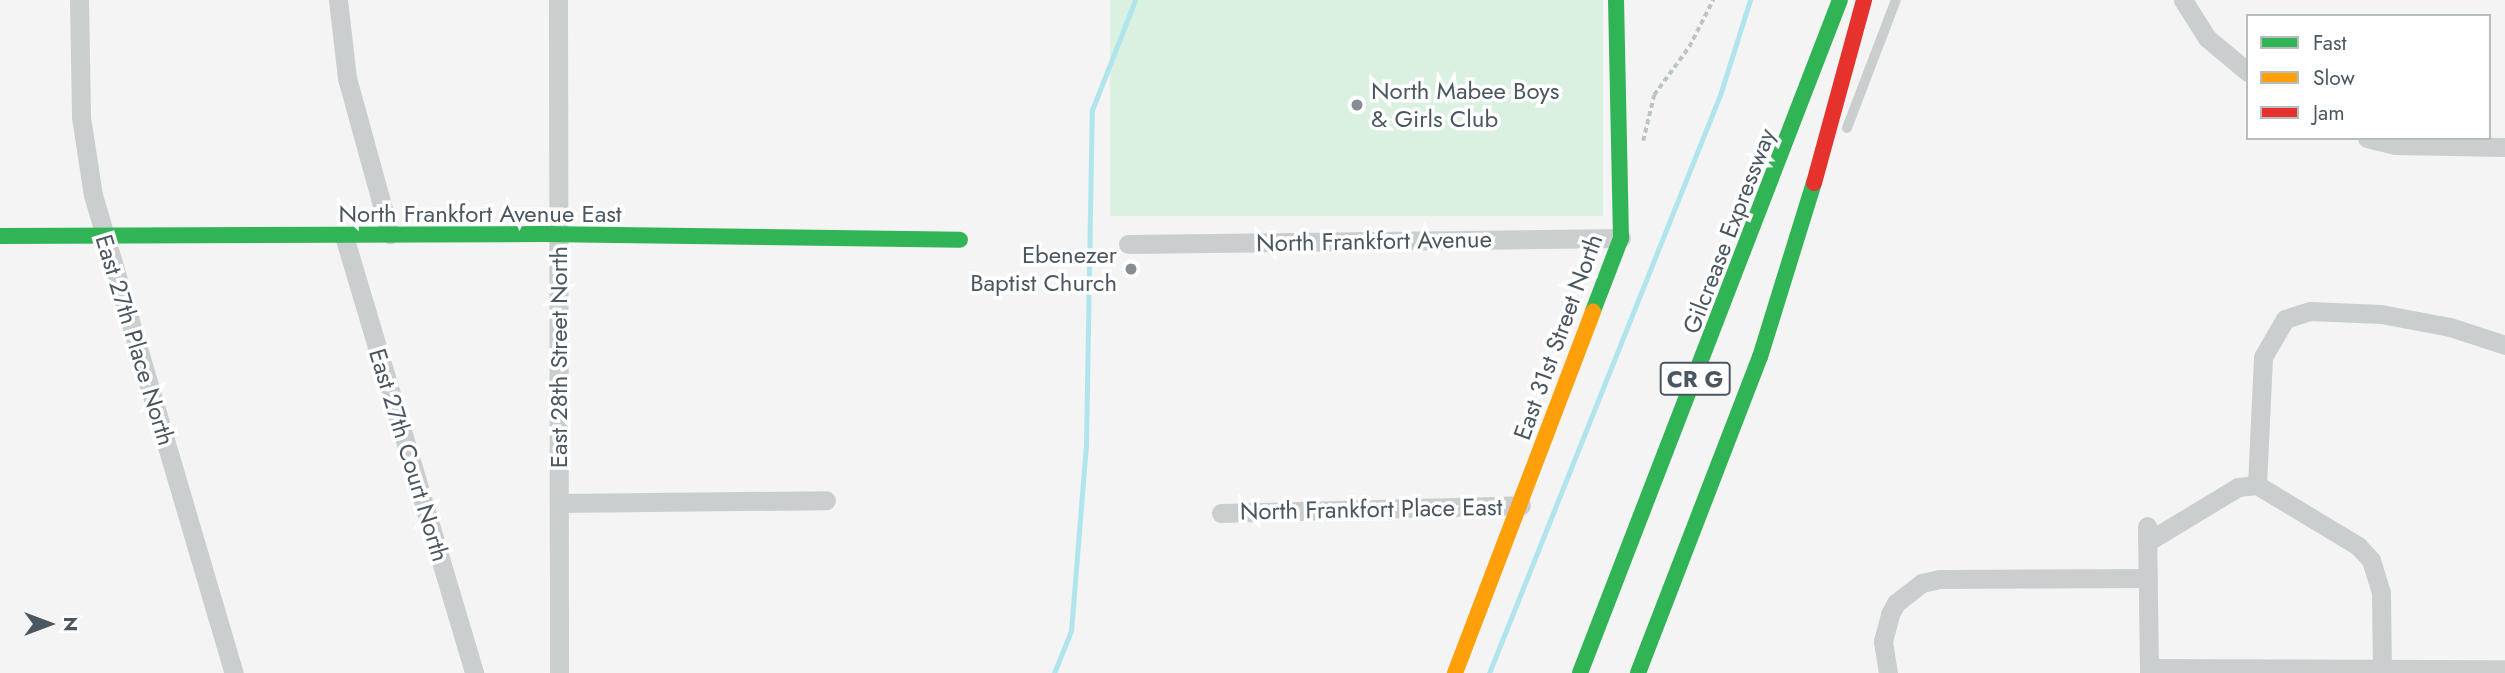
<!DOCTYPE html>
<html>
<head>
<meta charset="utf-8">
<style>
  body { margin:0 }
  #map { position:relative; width:2505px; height:673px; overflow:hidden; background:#f4f4f4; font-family:Jost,sans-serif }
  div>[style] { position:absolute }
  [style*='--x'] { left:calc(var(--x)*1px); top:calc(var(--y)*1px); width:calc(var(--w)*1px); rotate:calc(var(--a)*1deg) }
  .green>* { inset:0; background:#daf1e1; transform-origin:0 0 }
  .stream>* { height:5px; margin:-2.5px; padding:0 2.5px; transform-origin:2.5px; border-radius:2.5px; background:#b1e5ed }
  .path>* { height:3.5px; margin-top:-1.75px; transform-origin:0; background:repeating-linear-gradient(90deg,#bbc6c2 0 5px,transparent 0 8.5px) }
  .lane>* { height:10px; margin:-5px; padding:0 5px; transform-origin:5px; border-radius:5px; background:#cbcecf }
  .street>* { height:19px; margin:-9.5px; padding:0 9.5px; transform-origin:9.5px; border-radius:9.5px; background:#cbcecf }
  .fast>* { height:16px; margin:-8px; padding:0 8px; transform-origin:8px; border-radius:8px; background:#30b455 }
  .slow>* { height:16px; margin:-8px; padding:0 8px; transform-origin:8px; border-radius:8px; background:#ff9f0a }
  .jam>* { height:16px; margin:-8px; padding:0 8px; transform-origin:8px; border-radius:8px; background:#e5322d }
  .dots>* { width:19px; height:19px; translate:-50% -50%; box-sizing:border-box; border:4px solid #fff; border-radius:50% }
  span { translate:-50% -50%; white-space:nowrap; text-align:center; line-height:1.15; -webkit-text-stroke:7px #fff; paint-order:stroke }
  .shield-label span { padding:2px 5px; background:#fff; border:2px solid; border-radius:5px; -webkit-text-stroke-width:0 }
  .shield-label { font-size:23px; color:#4b5760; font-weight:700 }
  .poi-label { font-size:24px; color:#4b5760 }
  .left { translate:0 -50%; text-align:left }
  .right { translate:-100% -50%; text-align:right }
  .street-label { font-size:24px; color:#4b5760 }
  .legend { position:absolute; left:2246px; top:14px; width:245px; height:126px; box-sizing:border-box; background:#fff; border:2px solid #b7bcbf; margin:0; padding:9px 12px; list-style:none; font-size:21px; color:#4b5760 }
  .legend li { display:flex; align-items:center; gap:14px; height:35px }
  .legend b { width:35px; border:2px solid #b7bcbf }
  .north { position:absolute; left:14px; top:589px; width:70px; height:70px; -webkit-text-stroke:5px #fff; paint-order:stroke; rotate:90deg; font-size:19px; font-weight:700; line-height:28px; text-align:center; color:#4b5760 }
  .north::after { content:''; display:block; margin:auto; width:24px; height:32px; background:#4b5760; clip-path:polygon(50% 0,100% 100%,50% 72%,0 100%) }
</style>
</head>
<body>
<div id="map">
  <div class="green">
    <i style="left:1110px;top:0;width:493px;height:216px"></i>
  </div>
  <div class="stream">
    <i style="--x:1054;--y:673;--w:45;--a:-68"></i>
    <i style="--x:1071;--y:631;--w:189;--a:-85.4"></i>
    <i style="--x:1086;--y:443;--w:333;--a:-89"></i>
    <i style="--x:1092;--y:110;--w:118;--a:-68.6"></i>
    <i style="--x:1489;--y:673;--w:622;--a:-68.22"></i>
    <i style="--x:1720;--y:95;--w:100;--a:-72.5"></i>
  </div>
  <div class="path">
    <i style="--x:1643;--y:141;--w:47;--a:-76.6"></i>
    <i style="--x:1654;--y:95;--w:59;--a:-53.9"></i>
    <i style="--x:1689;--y:47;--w:53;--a:-62.9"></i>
  </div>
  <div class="lane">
    <i style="--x:1847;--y:128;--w:137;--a:-69.1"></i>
  </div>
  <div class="street">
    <i style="--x:79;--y:0;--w:117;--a:89"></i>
    <i style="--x:81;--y:117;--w:79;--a:81.3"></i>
    <i style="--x:93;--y:195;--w:498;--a:73.6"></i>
    <i style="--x:338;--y:0;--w:79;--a:83.4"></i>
    <i style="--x:347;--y:78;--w:162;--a:74.6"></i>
    <i style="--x:558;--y:0;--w:673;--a:89.91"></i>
    <i style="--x:2183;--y:0;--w:45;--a:57.7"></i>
    <i style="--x:2207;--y:38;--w:53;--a:39.7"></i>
    <i style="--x:2367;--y:138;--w:29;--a:14"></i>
    <i style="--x:2395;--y:145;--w:110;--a:1"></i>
    <i style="--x:344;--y:236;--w:456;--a:73.4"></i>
    <i style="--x:1128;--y:244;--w:493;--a:-0.7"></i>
    <i style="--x:2257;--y:485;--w:128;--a:-87.3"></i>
    <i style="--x:2263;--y:357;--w:44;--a:-59.9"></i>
    <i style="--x:2285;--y:319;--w:26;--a:-18"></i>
    <i style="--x:2310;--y:311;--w:71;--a:2.4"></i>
    <i style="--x:2381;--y:314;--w:70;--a:10.7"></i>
    <i style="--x:2450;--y:327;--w:58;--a:18.1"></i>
    <i style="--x:559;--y:503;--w:267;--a:-0.6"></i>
    <i style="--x:1221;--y:513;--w:300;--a:-1.5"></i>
    <i style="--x:2147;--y:526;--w:147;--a:89.2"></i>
    <i style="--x:2147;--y:542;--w:106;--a:-31.1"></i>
    <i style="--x:2238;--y:487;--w:19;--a:-6"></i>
    <i style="--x:2257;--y:485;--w:118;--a:31.1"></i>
    <i style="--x:2358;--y:546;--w:19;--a:47"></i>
    <i style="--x:2371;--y:560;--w:34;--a:73"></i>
    <i style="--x:2381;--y:592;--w:77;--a:89.3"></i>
    <i style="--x:2149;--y:668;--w:356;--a:0.2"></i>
    <i style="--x:1888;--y:673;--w:32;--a:-99"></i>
    <i style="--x:1883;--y:641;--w:28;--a:-75"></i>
    <i style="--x:1890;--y:614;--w:13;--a:-61"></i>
    <i style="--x:1896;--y:603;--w:33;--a:-38"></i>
    <i style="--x:1922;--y:583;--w:18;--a:-13"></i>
    <i style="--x:1940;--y:579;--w:208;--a:-0.3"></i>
  </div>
  <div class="fast">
    <i style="--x:0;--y:236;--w:541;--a:-0.21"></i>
    <i style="--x:541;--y:234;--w:419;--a:0.8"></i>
    <i style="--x:1593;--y:311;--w:78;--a:-69"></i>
    <i style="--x:1621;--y:238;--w:238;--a:-91.2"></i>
    <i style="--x:1580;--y:673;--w:721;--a:-68.88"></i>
    <i style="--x:1638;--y:673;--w:339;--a:-68.9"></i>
    <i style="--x:1760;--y:357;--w:182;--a:-72.8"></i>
  </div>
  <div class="slow">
    <i style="--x:1455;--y:673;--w:387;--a:-69.1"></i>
  </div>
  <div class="jam">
    <i style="--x:1814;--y:183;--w:190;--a:-74.7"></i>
  </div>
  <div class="dots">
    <i style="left:1357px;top:105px;background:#868e94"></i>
    <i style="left:1131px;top:269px;background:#868e94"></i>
  </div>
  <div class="shield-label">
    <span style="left:1695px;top:379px">CR G</span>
  </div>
  <div class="poi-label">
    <span class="left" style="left:1371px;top:105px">North Mabee Boys<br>&amp; Girls Club</span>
    <span class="right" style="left:1117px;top:269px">Ebenezer<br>Baptist Church</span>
  </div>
  <div class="street-label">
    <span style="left:480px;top:214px">North Frankfort Avenue East</span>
    <span style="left:1729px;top:231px;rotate:-69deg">Gilcrease Expressway</span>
    <span style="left:1374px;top:241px;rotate:-1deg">North Frankfort Avenue</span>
    <span style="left:1558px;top:337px;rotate:-70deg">East 31st Street North</span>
    <span style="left:135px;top:340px;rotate:73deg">East 27th Place North</span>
    <span style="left:559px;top:357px;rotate:-90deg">East 28th Street North</span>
    <span style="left:409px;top:455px;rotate:73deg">East 27th Court North</span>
    <span style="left:1371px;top:509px;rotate:-1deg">North Frankfort Place East</span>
  </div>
  <ul class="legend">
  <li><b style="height:9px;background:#30b455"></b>Fast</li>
  <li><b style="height:9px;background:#ff9f0a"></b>Slow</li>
  <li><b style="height:9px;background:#e5322d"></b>Jam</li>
  </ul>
  <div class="north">N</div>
</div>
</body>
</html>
